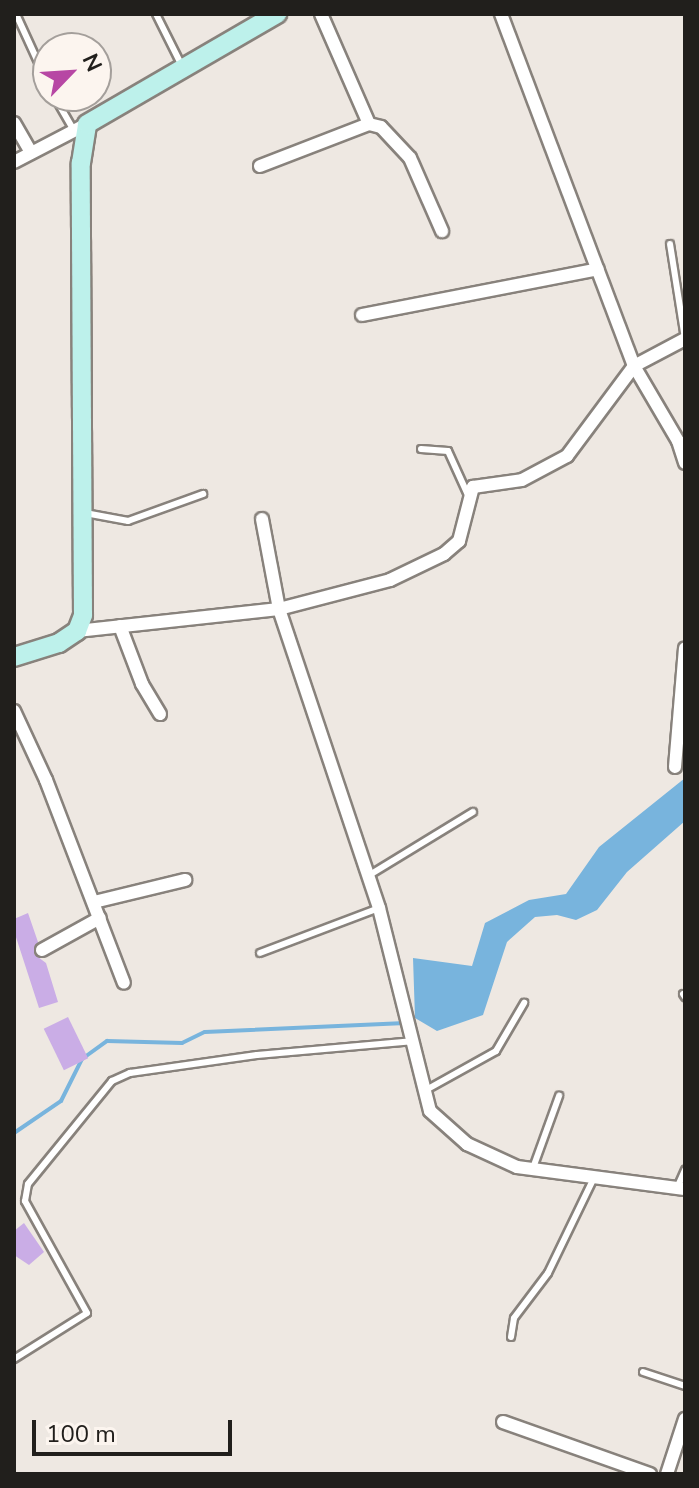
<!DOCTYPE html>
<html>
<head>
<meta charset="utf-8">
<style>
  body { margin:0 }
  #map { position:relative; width:699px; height:1488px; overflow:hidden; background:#eee8e2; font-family:"Nunito Sans",sans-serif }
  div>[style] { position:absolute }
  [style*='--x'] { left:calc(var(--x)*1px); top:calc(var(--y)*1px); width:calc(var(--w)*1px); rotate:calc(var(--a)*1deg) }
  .water>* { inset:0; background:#78b4dd }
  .stream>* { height:4px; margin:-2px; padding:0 2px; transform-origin:2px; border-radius:2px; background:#78b4dd }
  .building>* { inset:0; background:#caade6; transform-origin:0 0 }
  .roads { filter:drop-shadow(2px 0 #88827c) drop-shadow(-2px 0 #88827c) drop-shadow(0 2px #88827c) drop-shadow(0 -2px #88827c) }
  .lane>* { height:6px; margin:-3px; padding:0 3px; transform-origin:3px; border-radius:3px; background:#fff }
  .street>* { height:12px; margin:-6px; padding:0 6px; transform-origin:6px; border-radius:6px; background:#fff }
  .secondary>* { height:18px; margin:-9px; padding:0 9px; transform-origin:9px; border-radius:9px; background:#bdf1eb }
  span { translate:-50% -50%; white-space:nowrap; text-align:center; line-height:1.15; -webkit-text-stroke:6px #fcf5ef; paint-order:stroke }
  .frame { position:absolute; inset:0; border:16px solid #211f1c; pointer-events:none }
  .north { position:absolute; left:32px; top:32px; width:80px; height:80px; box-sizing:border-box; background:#fcf5ef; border:2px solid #a49f9b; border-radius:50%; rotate:65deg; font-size:22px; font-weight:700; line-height:32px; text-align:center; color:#211f1c }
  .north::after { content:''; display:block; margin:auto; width:28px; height:36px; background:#b747a4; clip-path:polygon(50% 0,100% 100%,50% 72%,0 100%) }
  .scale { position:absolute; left:32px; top:1420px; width:200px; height:36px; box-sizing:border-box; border:4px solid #211f1c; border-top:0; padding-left:10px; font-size:24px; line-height:28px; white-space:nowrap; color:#211f1c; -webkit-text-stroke:6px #fcf5ef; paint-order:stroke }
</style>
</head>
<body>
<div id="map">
  <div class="water">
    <i style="clip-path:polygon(685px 778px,685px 821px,627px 872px,597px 910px,576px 920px,557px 915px,535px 917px,507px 942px,483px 1015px,437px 1031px,415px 1018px,413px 958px,472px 966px,485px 923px,529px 900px,566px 894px,599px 847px)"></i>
  </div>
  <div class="stream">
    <i style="--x:14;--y:1133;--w:57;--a:-34.2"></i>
    <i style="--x:61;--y:1101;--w:47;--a:-63.4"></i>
    <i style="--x:82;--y:1059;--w:31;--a:-36"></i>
    <i style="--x:107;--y:1041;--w:75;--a:1.5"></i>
    <i style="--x:182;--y:1043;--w:25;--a:-26"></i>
    <i style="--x:205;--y:1032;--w:195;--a:-2.6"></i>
  </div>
  <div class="building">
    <i style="clip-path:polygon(28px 913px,38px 942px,34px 954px,46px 963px,58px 1002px,39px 1008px,14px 931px,14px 919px)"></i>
    <i style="left:68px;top:1017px;width:46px;height:27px;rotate:64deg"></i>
    <i style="clip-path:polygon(24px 1223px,44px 1252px,29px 1265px,14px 1255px,14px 1231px)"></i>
  </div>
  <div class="roads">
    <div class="lane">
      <i style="--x:16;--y:14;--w:77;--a:65.4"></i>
      <i style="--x:156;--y:14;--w:58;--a:63.4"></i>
      <i style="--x:54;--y:96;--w:39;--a:60"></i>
      <i style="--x:670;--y:244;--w:96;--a:81"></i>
      <i style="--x:421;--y:449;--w:27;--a:4"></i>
      <i style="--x:448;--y:451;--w:48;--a:65.6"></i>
      <i style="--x:85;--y:513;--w:44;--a:10.5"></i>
      <i style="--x:128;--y:521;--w:80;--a:-19.8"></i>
      <i style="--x:368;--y:876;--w:123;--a:-31.4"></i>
      <i style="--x:260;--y:953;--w:127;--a:-20.7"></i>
      <i style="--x:683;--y:994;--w:4;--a:56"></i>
      <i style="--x:426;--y:1090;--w:80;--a:-29.1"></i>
      <i style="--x:496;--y:1051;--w:56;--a:-59.7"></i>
      <i style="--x:533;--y:1168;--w:77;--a:-70.1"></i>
      <i style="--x:677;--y:1188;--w:20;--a:-66"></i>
      <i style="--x:511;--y:1337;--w:19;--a:-81"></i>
      <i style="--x:514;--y:1318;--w:56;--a:-52.9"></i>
      <i style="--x:548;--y:1273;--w:106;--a:-64.2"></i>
      <i style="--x:14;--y:1359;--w:86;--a:-32.2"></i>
      <i style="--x:87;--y:1313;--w:128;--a:-119"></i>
      <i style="--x:25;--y:1201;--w:17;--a:-80"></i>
      <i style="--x:28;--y:1184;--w:133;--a:-50.8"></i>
      <i style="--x:112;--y:1081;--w:20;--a:-24"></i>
      <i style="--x:130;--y:1073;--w:128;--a:-8.1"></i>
      <i style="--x:257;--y:1055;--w:158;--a:-5.1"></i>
      <i style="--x:643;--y:1372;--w:44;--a:18.4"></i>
    </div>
    <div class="street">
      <i style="--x:321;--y:14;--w:120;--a:66.4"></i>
      <i style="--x:501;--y:14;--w:376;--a:69.3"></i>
      <i style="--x:634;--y:366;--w:87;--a:59.6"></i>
      <i style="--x:678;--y:441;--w:23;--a:72"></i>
      <i style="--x:14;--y:123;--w:34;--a:60"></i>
      <i style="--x:14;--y:162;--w:82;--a:-27.5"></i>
      <i style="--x:260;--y:166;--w:117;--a:-21.1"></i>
      <i style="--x:369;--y:124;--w:12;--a:14"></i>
      <i style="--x:381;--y:127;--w:42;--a:46.9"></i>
      <i style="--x:410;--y:158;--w:80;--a:66.3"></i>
      <i style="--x:362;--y:315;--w:240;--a:-11"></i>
      <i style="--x:262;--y:519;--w:92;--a:79.3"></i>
      <i style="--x:279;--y:609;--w:315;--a:71.5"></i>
      <i style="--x:379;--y:908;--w:209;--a:75.9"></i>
      <i style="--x:430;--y:1111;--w:50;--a:41.7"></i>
      <i style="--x:467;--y:1144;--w:55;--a:24.7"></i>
      <i style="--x:517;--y:1167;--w:169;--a:7.5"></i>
      <i style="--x:120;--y:626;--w:62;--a:69.2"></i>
      <i style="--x:142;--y:684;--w:35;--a:59"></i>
      <i style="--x:77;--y:631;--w:203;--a:-6.2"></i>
      <i style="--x:279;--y:609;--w:115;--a:-14.6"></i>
      <i style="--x:390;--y:580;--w:60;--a:-25.7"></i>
      <i style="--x:444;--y:554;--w:20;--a:-41"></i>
      <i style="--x:459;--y:541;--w:56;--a:-75.5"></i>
      <i style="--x:473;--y:487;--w:49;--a:-8.1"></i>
      <i style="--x:522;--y:480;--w:51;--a:-28.1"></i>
      <i style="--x:567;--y:456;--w:112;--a:-53.3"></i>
      <i style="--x:634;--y:366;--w:58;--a:-27.9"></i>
      <i style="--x:14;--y:711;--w:76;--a:65.1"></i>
      <i style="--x:46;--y:780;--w:217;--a:69"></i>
      <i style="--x:675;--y:767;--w:119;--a:-85.2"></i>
      <i style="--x:94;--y:902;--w:94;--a:-13.6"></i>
      <i style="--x:42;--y:950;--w:66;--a:-28.9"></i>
      <i style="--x:503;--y:1422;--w:156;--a:19.5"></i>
      <i style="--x:667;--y:1474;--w:58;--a:-71.9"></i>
    </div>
    <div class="secondary">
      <i style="--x:14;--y:657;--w:47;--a:-17.3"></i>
      <i style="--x:59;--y:643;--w:22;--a:-34"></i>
      <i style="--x:77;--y:631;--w:17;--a:-69"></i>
      <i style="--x:83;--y:615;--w:452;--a:-90.3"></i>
      <i style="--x:81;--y:163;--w:39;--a:-81"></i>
      <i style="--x:87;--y:124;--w:220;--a:-30.1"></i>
    </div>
  </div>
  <div class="frame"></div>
  <div class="north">N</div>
  <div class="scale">100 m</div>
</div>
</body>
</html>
